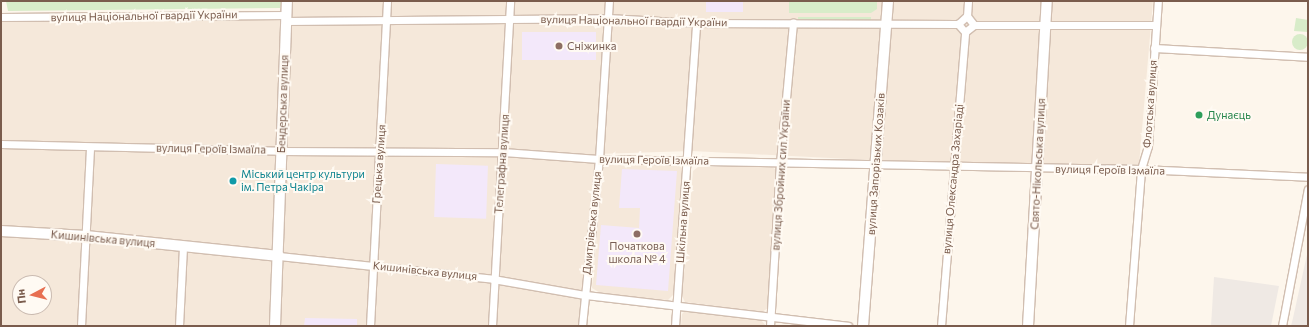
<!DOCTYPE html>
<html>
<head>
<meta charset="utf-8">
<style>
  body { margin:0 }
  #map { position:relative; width:1309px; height:327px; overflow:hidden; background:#fdf6ec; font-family:Commissioner,sans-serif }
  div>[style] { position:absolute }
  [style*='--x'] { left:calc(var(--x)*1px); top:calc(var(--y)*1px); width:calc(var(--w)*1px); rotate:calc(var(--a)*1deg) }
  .residential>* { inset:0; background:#f5e8da }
  .industrial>* { inset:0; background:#efe9e4 }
  .education>* { inset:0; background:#f3e8fa; transform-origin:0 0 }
  .green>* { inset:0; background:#d8ecc9; transform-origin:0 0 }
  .round { border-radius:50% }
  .roads { filter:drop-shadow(1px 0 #d1beb0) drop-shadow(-1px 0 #d1beb0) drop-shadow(0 1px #d1beb0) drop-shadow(0 -1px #d1beb0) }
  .street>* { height:7px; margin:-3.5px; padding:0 3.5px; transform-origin:3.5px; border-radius:3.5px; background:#fff }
  .secondary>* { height:10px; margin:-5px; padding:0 5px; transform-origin:5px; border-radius:5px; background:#fff }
  .dots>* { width:11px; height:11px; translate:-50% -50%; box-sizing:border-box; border:2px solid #fffaf3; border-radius:50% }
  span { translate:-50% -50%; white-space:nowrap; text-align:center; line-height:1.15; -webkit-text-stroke:4px #fffaf3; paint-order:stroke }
  .street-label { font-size:11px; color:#7a5c4d }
  .education-label { font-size:11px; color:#785e54 }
  .left { translate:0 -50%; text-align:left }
  .leisure-label { font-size:11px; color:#27864d }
  .culture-label { font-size:11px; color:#0d838f }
  .frame { position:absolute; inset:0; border:2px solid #7a5c4d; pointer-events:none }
  .north { position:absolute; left:12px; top:275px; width:40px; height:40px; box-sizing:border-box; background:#fffaf3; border:1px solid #cabbb1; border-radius:50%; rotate:263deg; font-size:11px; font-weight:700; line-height:16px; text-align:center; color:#7a5c4d }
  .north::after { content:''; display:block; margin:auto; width:14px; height:18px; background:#e76f51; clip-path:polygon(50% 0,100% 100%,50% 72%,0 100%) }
</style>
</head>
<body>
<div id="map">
  <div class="residential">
    <i style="clip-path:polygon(evenodd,288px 1px,1153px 1px,1139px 165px,889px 161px,692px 151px,597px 154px,578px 326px,1px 326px,1px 18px,287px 15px,288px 1px,20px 283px,44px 283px,44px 307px,20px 307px,20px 283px)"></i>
    <i style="clip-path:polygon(612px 162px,678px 165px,682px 168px,674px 294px,668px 300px,602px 294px,592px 288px,603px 168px)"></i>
    <i style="clip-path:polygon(771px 166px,777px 171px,768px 308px,762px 312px,685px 302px,682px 296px,693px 171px,698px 167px)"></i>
    <i style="clip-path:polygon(686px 310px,761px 320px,766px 326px,681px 326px,682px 314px)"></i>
  </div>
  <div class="industrial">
    <i style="clip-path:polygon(1308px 250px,1308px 326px,1291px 326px,1293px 318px)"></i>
    <i style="clip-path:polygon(1214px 277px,1279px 286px,1271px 326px,1211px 326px)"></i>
  </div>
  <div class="education">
    <i style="left:706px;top:1px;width:37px;height:11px"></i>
    <i style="left:522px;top:32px;width:74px;height:28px"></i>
    <i style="left:436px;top:164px;width:52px;height:53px;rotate:2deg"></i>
    <i style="clip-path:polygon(622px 169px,677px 171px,668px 291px,596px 285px,601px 225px,639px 228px,640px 208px,619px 208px)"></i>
    <i style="clip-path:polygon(305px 318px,357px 319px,357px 326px,304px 326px)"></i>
  </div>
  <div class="green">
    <i style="clip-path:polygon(6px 1px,282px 1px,280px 8px,8px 11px)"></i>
    <i style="clip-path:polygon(789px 1px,876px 1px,877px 2px,877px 9px,871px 13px,789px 13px)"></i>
    <i style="left:798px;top:17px;width:73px;height:3px"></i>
    <i style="clip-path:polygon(1296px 18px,1308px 20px,1308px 32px,1294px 31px)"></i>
    <i class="round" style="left:1292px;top:34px;width:16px;height:16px"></i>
  </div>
  <div class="roads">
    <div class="street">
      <i style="--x:967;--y:16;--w:11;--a:52"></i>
      <i style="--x:974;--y:25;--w:11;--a:142"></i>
      <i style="--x:965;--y:32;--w:11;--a:-131"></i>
      <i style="--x:958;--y:24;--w:12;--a:-42"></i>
      <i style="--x:967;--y:16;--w:15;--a:-86"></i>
      <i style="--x:1;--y:17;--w:286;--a:-0.4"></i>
      <i style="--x:286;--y:21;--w:322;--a:-0.5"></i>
      <i style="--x:608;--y:18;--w:88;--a:3.3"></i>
      <i style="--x:696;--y:23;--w:262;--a:0.2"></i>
      <i style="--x:974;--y:25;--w:182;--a:0"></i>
      <i style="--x:1154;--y:48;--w:154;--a:3.3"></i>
      <i style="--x:1;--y:144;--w:280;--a:1.4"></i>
      <i style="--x:281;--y:151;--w:222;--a:0.3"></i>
      <i style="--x:503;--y:152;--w:96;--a:4.2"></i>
      <i style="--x:599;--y:159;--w:542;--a:1.06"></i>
      <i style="--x:1141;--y:169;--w:167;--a:2.7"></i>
      <i style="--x:279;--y:256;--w:215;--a:6.1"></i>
      <i style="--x:493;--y:279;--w:93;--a:9.9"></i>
      <i style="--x:585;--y:295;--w:265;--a:6.7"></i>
      <i style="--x:81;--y:326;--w:179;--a:-87.1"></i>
      <i style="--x:179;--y:326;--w:79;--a:-87.1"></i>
      <i style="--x:370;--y:326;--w:325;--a:-87"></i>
      <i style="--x:492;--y:326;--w:325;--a:-86.8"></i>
      <i style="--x:582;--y:326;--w:168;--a:-84.2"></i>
      <i style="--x:599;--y:159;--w:158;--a:-86.4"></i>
      <i style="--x:675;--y:326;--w:304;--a:-86"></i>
      <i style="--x:770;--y:326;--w:163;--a:-86.5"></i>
      <i style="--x:780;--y:163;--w:141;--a:-84.7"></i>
      <i style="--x:941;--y:326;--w:295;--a:-85.3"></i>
      <i style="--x:1129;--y:326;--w:157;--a:-85.6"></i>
      <i style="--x:1141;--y:169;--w:24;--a:-73"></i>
      <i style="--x:1148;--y:146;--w:145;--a:-86.1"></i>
      <i style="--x:1282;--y:326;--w:139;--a:-79.3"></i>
    </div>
    <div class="secondary">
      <i style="--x:1;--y:231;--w:85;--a:3.4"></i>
      <i style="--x:86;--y:236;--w:194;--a:5.9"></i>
      <i style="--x:275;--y:326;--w:325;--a:-87.9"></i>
      <i style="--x:863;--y:326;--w:326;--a:-85.6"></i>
      <i style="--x:1028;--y:326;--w:326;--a:-86.7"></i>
    </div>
  </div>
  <div class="dots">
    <i style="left:559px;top:46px;background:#8d6e63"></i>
    <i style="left:1199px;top:115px;background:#2e9e5b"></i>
    <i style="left:233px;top:181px;background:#0f9aa8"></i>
    <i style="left:637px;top:234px;background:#8d6e63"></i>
  </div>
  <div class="street-label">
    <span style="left:144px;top:16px;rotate:-1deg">вулиця Національної гвардії України</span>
    <span style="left:634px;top:21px;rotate:1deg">вулиця Національної гвардії України</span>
    <span style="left:283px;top:104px;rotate:-88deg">Бендерська вулиця</span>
    <span style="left:1150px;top:104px;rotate:-86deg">Флотська вулиця</span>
    <span style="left:211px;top:149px;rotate:1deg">вулиця Героїв Ізмаїла</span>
    <span style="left:654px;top:160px;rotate:1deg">вулиця Героїв Ізмаїла</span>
    <span style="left:379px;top:164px;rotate:-86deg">Грецька вулиця</span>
    <span style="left:502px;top:164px;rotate:-86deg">Телеграфна вулиця</span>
    <span style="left:876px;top:164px;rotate:-86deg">вулиця Запорізьких Козаків</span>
    <span style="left:1038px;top:164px;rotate:-87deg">Свято-Нікольська вулиця</span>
    <span style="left:1110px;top:170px;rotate:1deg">вулиця Героїв Ізмаїла</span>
    <span style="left:781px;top:175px;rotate:-86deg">вулиця Збройних сил України</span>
    <span style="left:953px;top:179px;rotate:-85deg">вулиця Олександра Захаріаді</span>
    <span style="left:683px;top:222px;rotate:-86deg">Шкільна вулиця</span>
    <span style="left:592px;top:223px;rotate:-84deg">Дмитрівська вулиця</span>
    <span style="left:103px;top:239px;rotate:5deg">Кишинівська вулиця</span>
    <span style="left:425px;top:271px;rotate:6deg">Кишинівська вулиця</span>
  </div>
  <div class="education-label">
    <span class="left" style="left:567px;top:46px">Сніжинка</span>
    <span style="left:637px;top:253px">Початкова<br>школа № 4</span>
  </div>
  <div class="leisure-label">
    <span class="left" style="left:1207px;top:115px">Дунаєць</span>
  </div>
  <div class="culture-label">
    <span class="left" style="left:241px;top:181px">Міський центр культури<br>ім. Петра Чакіра</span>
  </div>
  <div class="frame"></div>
  <div class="north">Пн</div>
</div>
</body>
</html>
